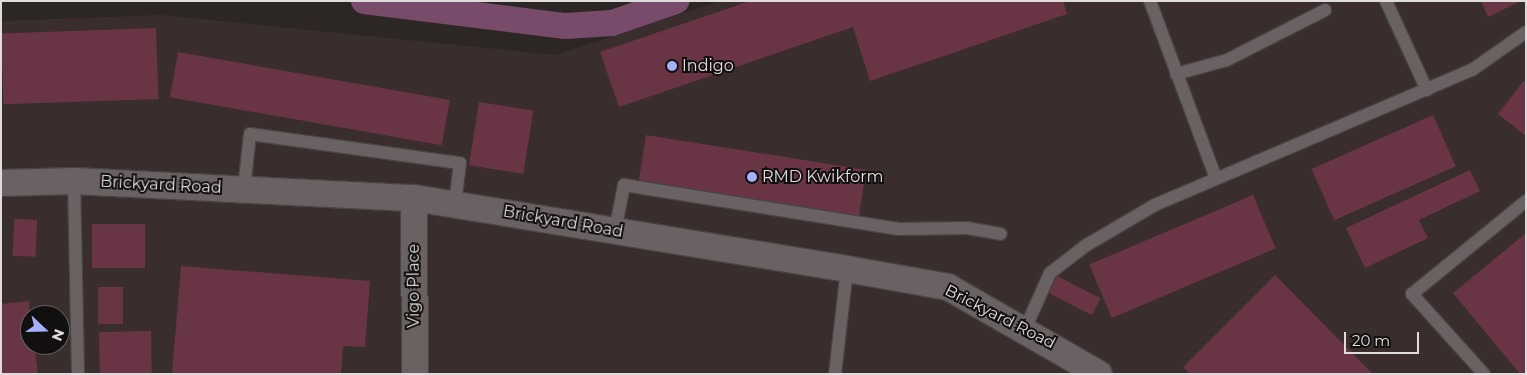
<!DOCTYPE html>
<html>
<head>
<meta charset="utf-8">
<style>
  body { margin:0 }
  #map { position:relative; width:1527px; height:375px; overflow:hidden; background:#2c2625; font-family:Montserrat,sans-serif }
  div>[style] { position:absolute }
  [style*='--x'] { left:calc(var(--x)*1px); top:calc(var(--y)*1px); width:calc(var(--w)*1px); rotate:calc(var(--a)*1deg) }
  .built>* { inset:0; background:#3a2d2d }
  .canal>* { height:26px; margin:-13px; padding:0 13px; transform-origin:13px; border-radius:13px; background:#794b6a }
  .building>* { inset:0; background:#693545; transform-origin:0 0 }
  .roads { filter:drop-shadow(1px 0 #494444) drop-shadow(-1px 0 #494444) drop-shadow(0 1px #494444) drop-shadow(0 -1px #494444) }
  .service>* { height:12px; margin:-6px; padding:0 6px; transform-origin:6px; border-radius:6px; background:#6a6262 }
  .minor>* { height:26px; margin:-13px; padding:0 13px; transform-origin:13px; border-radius:13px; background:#6a6262 }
  .dots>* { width:14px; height:14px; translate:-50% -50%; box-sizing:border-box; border:2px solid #120f0f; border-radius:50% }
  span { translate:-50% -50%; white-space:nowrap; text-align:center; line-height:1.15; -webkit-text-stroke:4px #120f0f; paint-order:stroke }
  .poi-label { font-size:16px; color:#e1dcdc }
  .left { translate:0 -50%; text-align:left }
  .street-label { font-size:16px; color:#e1dcdc }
  .frame { position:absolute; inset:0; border:2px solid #e1dcdc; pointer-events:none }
  .north { position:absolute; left:20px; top:305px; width:50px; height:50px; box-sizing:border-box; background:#120f0f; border:1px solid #656161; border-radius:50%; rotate:111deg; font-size:14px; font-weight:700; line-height:20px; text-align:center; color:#e1dcdc }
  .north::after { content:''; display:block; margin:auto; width:18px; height:22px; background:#a6b1fc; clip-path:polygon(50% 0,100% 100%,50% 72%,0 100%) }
  .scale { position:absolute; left:1344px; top:332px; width:75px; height:22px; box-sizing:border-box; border:2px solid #e1dcdc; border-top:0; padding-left:6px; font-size:15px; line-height:18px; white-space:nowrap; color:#e1dcdc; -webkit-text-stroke:4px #120f0f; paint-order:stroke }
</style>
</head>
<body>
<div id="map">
  <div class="built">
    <i style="clip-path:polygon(evenodd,720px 1px,1526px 1px,1526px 374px,1px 374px,1px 21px,161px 15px,556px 55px,720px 1px,30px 315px,60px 315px,60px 345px,30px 345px,30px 315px)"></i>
  </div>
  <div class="canal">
    <i style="--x:364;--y:1;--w:203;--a:7.1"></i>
    <i style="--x:565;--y:26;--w:47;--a:-3.7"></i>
    <i style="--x:612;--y:23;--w:68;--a:-19"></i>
  </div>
  <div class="building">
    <i style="clip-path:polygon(750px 1px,1063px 1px,1067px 14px,870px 81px,853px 27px,619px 107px,600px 52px)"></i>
    <i style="clip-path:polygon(1481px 1px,1521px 1px,1488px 17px)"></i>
    <i style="left:156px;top:28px;width:71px;height:155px;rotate:88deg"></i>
    <i style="left:178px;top:52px;width:276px;height:46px;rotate:10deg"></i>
    <i style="clip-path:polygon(1526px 78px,1526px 136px,1498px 114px)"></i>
    <i style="left:479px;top:102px;width:55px;height:64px;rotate:9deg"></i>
    <i style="left:1433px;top:115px;width:56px;height:133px;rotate:66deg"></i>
    <i style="left:646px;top:135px;width:223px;height:49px;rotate:9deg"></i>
    <i style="clip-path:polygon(1470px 170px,1480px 191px,1419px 220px,1428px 238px,1365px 268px,1346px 228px)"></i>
    <i style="left:1253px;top:195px;width:58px;height:178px;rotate:67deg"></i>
    <i style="left:14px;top:219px;width:23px;height:37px;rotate:2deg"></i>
    <i style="left:92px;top:224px;width:53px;height:44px"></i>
    <i style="clip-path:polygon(1526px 233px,1526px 374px,1520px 374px,1453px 293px)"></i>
    <i style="clip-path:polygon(181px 266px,370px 281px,365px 347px,343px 346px,341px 374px,172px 374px)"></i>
    <i style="clip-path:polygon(1275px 275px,1373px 374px,1190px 374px,1183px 367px)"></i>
    <i style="left:1057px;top:276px;width:49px;height:19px;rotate:27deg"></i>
    <i style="left:98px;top:287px;width:25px;height:37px"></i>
    <i style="clip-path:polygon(29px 301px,30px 345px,34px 345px,38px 374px,1px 374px,1px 304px)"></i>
    <i style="left:151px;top:331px;width:43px;height:52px;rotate:89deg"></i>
  </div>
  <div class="roads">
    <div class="service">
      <i style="--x:1150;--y:1;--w:189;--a:69.6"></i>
      <i style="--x:1386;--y:1;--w:98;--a:65.3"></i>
      <i style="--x:1176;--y:74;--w:53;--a:-15.4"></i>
      <i style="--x:1227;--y:60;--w:110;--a:-27"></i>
      <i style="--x:74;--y:181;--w:193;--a:88.8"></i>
      <i style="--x:244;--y:189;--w:55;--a:-83.8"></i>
      <i style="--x:250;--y:134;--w:212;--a:7.9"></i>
      <i style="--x:460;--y:163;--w:41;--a:97"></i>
      <i style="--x:615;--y:231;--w:47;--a:-78.9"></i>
      <i style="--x:624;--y:185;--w:278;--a:9.1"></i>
      <i style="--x:899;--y:229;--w:68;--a:-0.8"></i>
      <i style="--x:967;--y:228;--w:34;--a:10"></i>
      <i style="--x:1025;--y:329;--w:61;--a:-65.9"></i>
      <i style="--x:1050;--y:273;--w:44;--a:-37.6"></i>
      <i style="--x:1085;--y:246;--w:81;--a:-30.4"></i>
      <i style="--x:1155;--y:205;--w:345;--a:-23.1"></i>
      <i style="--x:1472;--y:70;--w:66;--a:-35.1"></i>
      <i style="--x:835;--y:374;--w:106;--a:-83.5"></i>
      <i style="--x:1484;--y:374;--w:108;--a:-132"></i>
      <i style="--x:1412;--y:294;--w:147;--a:-39.2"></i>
    </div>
    <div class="minor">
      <i style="--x:1;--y:183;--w:73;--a:-1.6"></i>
      <i style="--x:74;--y:181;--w:340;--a:2.9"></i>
      <i style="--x:414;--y:198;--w:439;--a:9.3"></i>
      <i style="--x:847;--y:269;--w:103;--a:10.1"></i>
      <i style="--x:948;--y:287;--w:174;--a:29.9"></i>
      <i style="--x:414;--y:198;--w:176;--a:89.7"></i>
    </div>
  </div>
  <div class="dots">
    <i style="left:672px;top:66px;background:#a6b1fc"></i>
    <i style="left:752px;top:177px;background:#a6b1fc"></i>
  </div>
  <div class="poi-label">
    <span class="left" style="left:682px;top:66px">Indigo</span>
    <span class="left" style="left:762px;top:177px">RMD Kwikform</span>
  </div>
  <div class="street-label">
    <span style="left:161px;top:185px;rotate:3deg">Brickyard Road</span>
    <span style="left:563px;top:222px;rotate:10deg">Brickyard Road</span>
    <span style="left:414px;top:286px;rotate:-90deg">Vigo Place</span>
    <span style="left:1000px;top:317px;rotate:27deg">Brickyard Road</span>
  </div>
  <div class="frame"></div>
  <div class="north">N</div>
  <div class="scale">20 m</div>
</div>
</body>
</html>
